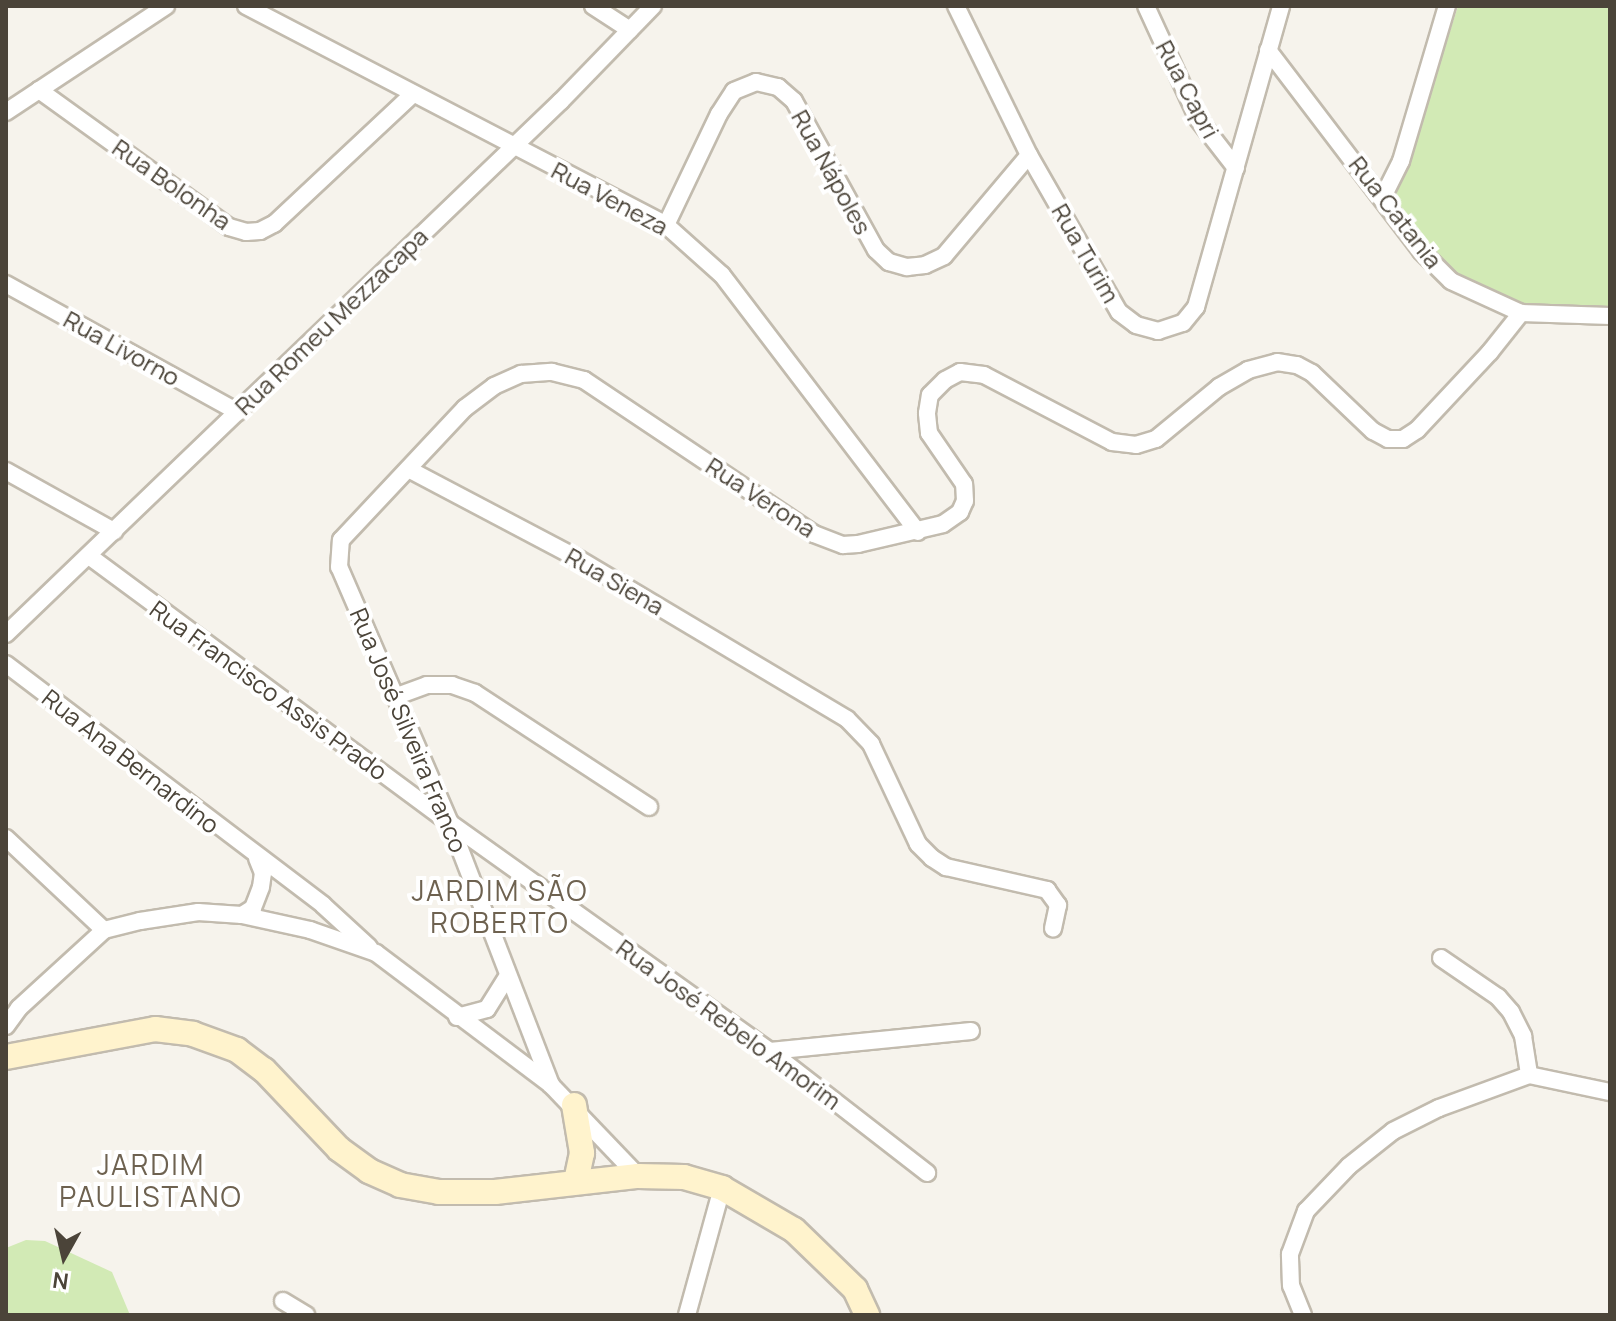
<!DOCTYPE html>
<html>
<head>
<meta charset="utf-8">
<style>
  body { margin:0 }
  #map { position:relative; width:1616px; height:1321px; overflow:hidden; background:#f6f3ec; font-family:Manrope,sans-serif }
  div>[style] { position:absolute }
  [style*='--x'] { left:calc(var(--x)*1px); top:calc(var(--y)*1px); width:calc(var(--w)*1px); rotate:calc(var(--a)*1deg) }
  .green>* { inset:0; background:#d2eab5 }
  .roads { filter:drop-shadow(2px 0 #c2bbae) drop-shadow(-2px 0 #c2bbae) drop-shadow(0 2px #c2bbae) drop-shadow(0 -2px #c2bbae) }
  .street>* { height:16px; margin:-8px; padding:0 8px; transform-origin:8px; border-radius:8px; background:#fff }
  .secondary>* { height:24px; margin:-12px; padding:0 12px; transform-origin:12px; border-radius:12px; background:#fff3cd }
  span { translate:-50% -50%; white-space:nowrap; text-align:center; line-height:1.15; -webkit-text-stroke:8px #fff; paint-order:stroke }
  .street-label { font-size:24px; color:#4b4439 }
  .quarter-label { font-size:28px; color:#6e6250; letter-spacing:2px }
  .frame { position:absolute; inset:0; border:8px solid #4b4439; pointer-events:none }
  .north { position:absolute; left:24px; top:1217px; width:80px; height:80px; -webkit-text-stroke:6px #fff; paint-order:stroke; rotate:188deg; font-size:22px; font-weight:700; line-height:32px; text-align:center; color:#4b4439 }
  .north::after { content:''; display:block; margin:auto; width:28px; height:36px; background:#4b4439; clip-path:polygon(50% 0,100% 100%,50% 72%,0 100%) }
</style>
</head>
<body>
<div id="map">
  <div class="green">
    <i style="clip-path:polygon(1458px 6px,1610px 6px,1610px 310px,1535px 311px,1472px 288px,1430px 255px,1392px 200px,1409px 161px)"></i>
    <i style="clip-path:polygon(26px 1240px,45px 1241px,112px 1272px,130px 1315px,6px 1315px,6px 1248px)"></i>
  </div>
  <div class="roads">
    <div class="street">
      <i style="--x:246;--y:6;--w:474;--a:27.5"></i>
      <i style="--x:666;--y:225;--w:75;--a:41.8"></i>
      <i style="--x:722;--y:275;--w:323;--a:52.7"></i>
      <i style="--x:593;--y:6;--w:44;--a:33"></i>
      <i style="--x:956;--y:6;--w:166;--a:63.9"></i>
      <i style="--x:1029;--y:155;--w:181;--a:60.2"></i>
      <i style="--x:1119;--y:312;--w:21;--a:37"></i>
      <i style="--x:1136;--y:325;--w:23;--a:15"></i>
      <i style="--x:1158;--y:331;--w:26;--a:-18"></i>
      <i style="--x:1183;--y:323;--w:21;--a:-51"></i>
      <i style="--x:1196;--y:307;--w:313;--a:-74.2"></i>
      <i style="--x:1146;--y:6;--w:124;--a:65.3"></i>
      <i style="--x:1198;--y:119;--w:62;--a:52.2"></i>
      <i style="--x:1268;--y:50;--w:253;--a:52.7"></i>
      <i style="--x:1421;--y:251;--w:42;--a:45"></i>
      <i style="--x:1451;--y:281;--w:77;--a:24.6"></i>
      <i style="--x:1521;--y:313;--w:89;--a:1.9"></i>
      <i style="--x:39;--y:90;--w:234;--a:35.8"></i>
      <i style="--x:229;--y:227;--w:18;--a:16"></i>
      <i style="--x:246;--y:232;--w:14;--a:-4"></i>
      <i style="--x:260;--y:231;--w:16;--a:-27"></i>
      <i style="--x:274;--y:224;--w:189;--a:-43.1"></i>
      <i style="--x:6;--y:112;--w:192;--a:-33.5"></i>
      <i style="--x:1383;--y:197;--w:40;--a:-63.4"></i>
      <i style="--x:1401;--y:161;--w:162;--a:-73.5"></i>
      <i style="--x:666;--y:225;--w:123;--a:-64.5"></i>
      <i style="--x:719;--y:114;--w:27;--a:-57"></i>
      <i style="--x:734;--y:91;--w:24;--a:-22"></i>
      <i style="--x:756;--y:82;--w:23;--a:13"></i>
      <i style="--x:778;--y:87;--w:21;--a:41"></i>
      <i style="--x:794;--y:101;--w:170;--a:61.2"></i>
      <i style="--x:876;--y:250;--w:18;--a:43"></i>
      <i style="--x:889;--y:262;--w:19;--a:16"></i>
      <i style="--x:907;--y:267;--w:18;--a:-6"></i>
      <i style="--x:925;--y:265;--w:21;--a:-25"></i>
      <i style="--x:944;--y:256;--w:132;--a:-49.9"></i>
      <i style="--x:6;--y:284;--w:265;--a:28.9"></i>
      <i style="--x:410;--y:470;--w:189;--a:27.8"></i>
      <i style="--x:577;--y:558;--w:314;--a:30.8"></i>
      <i style="--x:847;--y:719;--w:35;--a:46"></i>
      <i style="--x:871;--y:744;--w:110;--a:64.8"></i>
      <i style="--x:918;--y:844;--w:20;--a:45"></i>
      <i style="--x:932;--y:858;--w:17;--a:33"></i>
      <i style="--x:946;--y:867;--w:104;--a:12.8"></i>
      <i style="--x:1047;--y:890;--w:19;--a:54"></i>
      <i style="--x:1058;--y:905;--w:24;--a:102"></i>
      <i style="--x:6;--y:471;--w:124;--a:29.1"></i>
      <i style="--x:89;--y:556;--w:449;--a:36.5"></i>
      <i style="--x:450;--y:823;--w:393;--a:35.5"></i>
      <i style="--x:770;--y:1051;--w:199;--a:37.8"></i>
      <i style="--x:6;--y:634;--w:769;--a:-43.84"></i>
      <i style="--x:561;--y:101;--w:132;--a:-45.9"></i>
      <i style="--x:6;--y:664;--w:398;--a:37.2"></i>
      <i style="--x:323;--y:905;--w:62;--a:42.4"></i>
      <i style="--x:397;--y:696;--w:32;--a:-20"></i>
      <i style="--x:427;--y:685;--w:25;--a:0"></i>
      <i style="--x:452;--y:685;--w:24;--a:19"></i>
      <i style="--x:475;--y:693;--w:208;--a:33.2"></i>
      <i style="--x:6;--y:838;--w:134;--a:43.2"></i>
      <i style="--x:242;--y:915;--w:13;--a:-32"></i>
      <i style="--x:253;--y:908;--w:22;--a:-69"></i>
      <i style="--x:261;--y:887;--w:14;--a:-82"></i>
      <i style="--x:263;--y:873;--w:16;--a:-112"></i>
      <i style="--x:1441;--y:958;--w:69;--a:34.4"></i>
      <i style="--x:1498;--y:997;--w:20;--a:49"></i>
      <i style="--x:1511;--y:1012;--w:27;--a:63"></i>
      <i style="--x:1523;--y:1036;--w:39;--a:81"></i>
      <i style="--x:457;--y:1017;--w:31;--a:-15"></i>
      <i style="--x:487;--y:1009;--w:39;--a:-58"></i>
      <i style="--x:6;--y:1026;--w:22;--a:-54"></i>
      <i style="--x:19;--y:1008;--w:115;--a:-42.5"></i>
      <i style="--x:104;--y:930;--w:37;--a:-14"></i>
      <i style="--x:140;--y:921;--w:59;--a:-8.8"></i>
      <i style="--x:198;--y:912;--w:44;--a:3.9"></i>
      <i style="--x:242;--y:915;--w:70;--a:12.4"></i>
      <i style="--x:310;--y:930;--w:70;--a:19.2"></i>
      <i style="--x:376;--y:953;--w:219;--a:37"></i>
      <i style="--x:551;--y:1085;--w:126;--a:46.3"></i>
      <i style="--x:770;--y:1051;--w:202;--a:-5.7"></i>
      <i style="--x:551;--y:1085;--w:281;--a:-111.1"></i>
      <i style="--x:450;--y:823;--w:279;--a:-113.4"></i>
      <i style="--x:339;--y:567;--w:27;--a:-86"></i>
      <i style="--x:341;--y:540;--w:181;--a:-46.8"></i>
      <i style="--x:465;--y:408;--w:36;--a:-37"></i>
      <i style="--x:494;--y:386;--w:30;--a:-24"></i>
      <i style="--x:521;--y:374;--w:31;--a:-4"></i>
      <i style="--x:552;--y:372;--w:33;--a:14"></i>
      <i style="--x:584;--y:380;--w:277;--a:33.8"></i>
      <i style="--x:814;--y:534;--w:31;--a:21"></i>
      <i style="--x:843;--y:545;--w:15;--a:-4"></i>
      <i style="--x:858;--y:544;--w:87;--a:-13.2"></i>
      <i style="--x:943;--y:524;--w:21;--a:-35"></i>
      <i style="--x:960;--y:512;--w:12;--a:-66"></i>
      <i style="--x:965;--y:501;--w:17;--a:-93"></i>
      <i style="--x:964;--y:484;--w:62;--a:-124.5"></i>
      <i style="--x:929;--y:433;--w:20;--a:-96"></i>
      <i style="--x:927;--y:413;--w:18;--a:-81"></i>
      <i style="--x:930;--y:395;--w:21;--a:-45"></i>
      <i style="--x:945;--y:380;--w:17;--a:-28"></i>
      <i style="--x:960;--y:372;--w:24;--a:7"></i>
      <i style="--x:984;--y:375;--w:144;--a:27.6"></i>
      <i style="--x:1112;--y:442;--w:24;--a:7"></i>
      <i style="--x:1136;--y:445;--w:21;--a:-17"></i>
      <i style="--x:1156;--y:439;--w:82;--a:-39.5"></i>
      <i style="--x:1219;--y:387;--w:34;--a:-30"></i>
      <i style="--x:1248;--y:370;--w:30;--a:-15"></i>
      <i style="--x:1277;--y:362;--w:20;--a:9"></i>
      <i style="--x:1297;--y:365;--w:17;--a:28"></i>
      <i style="--x:1312;--y:373;--w:84;--a:43.6"></i>
      <i style="--x:1373;--y:431;--w:17;--a:28"></i>
      <i style="--x:1388;--y:439;--w:15;--a:0"></i>
      <i style="--x:1403;--y:439;--w:17;--a:-33"></i>
      <i style="--x:1417;--y:430;--w:107;--a:-46.9"></i>
      <i style="--x:1490;--y:352;--w:50;--a:-51.5"></i>
      <i style="--x:283;--y:1301;--w:27;--a:31"></i>
      <i style="--x:687;--y:1315;--w:132;--a:-74.6"></i>
      <i style="--x:1303;--y:1315;--w:31;--a:-112"></i>
      <i style="--x:1291;--y:1286;--w:32;--a:-92"></i>
      <i style="--x:1290;--y:1254;--w:46;--a:-69.6"></i>
      <i style="--x:1306;--y:1211;--w:62;--a:-46.3"></i>
      <i style="--x:1349;--y:1166;--w:56;--a:-38.5"></i>
      <i style="--x:1393;--y:1131;--w:51;--a:-26.6"></i>
      <i style="--x:1439;--y:1108;--w:96;--a:-20.1"></i>
      <i style="--x:1529;--y:1075;--w:83;--a:11.9"></i>
    </div>
    <div class="secondary">
      <i style="--x:6;--y:1057;--w:152;--a:-10.6"></i>
      <i style="--x:155;--y:1029;--w:38;--a:7"></i>
      <i style="--x:193;--y:1034;--w:47;--a:20"></i>
      <i style="--x:237;--y:1050;--w:34;--a:37"></i>
      <i style="--x:264;--y:1070;--w:109;--a:46.5"></i>
      <i style="--x:339;--y:1149;--w:37;--a:36"></i>
      <i style="--x:369;--y:1171;--w:34;--a:24"></i>
      <i style="--x:400;--y:1185;--w:40;--a:10"></i>
      <i style="--x:439;--y:1192;--w:56;--a:0"></i>
      <i style="--x:495;--y:1192;--w:144;--a:-6.4"></i>
      <i style="--x:638;--y:1176;--w:46;--a:1.2"></i>
      <i style="--x:684;--y:1177;--w:40;--a:16"></i>
      <i style="--x:722;--y:1188;--w:83;--a:30.3"></i>
      <i style="--x:794;--y:1230;--w:85;--a:44"></i>
      <i style="--x:855;--y:1289;--w:29;--a:65"></i>
      <i style="--x:574;--y:1105;--w:49;--a:80.5"></i>
      <i style="--x:582;--y:1153;--w:30;--a:102"></i>
    </div>
  </div>
  <div class="street-label">
    <span style="left:1188px;top:89px;rotate:62deg">Rua Capri</span>
    <span style="left:832px;top:172px;rotate:61deg">Rua Nápoles</span>
    <span style="left:172px;top:184px;rotate:35deg">Rua Bolonha</span>
    <span style="left:610px;top:198px;rotate:28deg">Rua Veneza</span>
    <span style="left:1396px;top:212px;rotate:52deg">Rua Catania</span>
    <span style="left:1086px;top:253px;rotate:60deg">Rua Turim</span>
    <span style="left:331px;top:321px;rotate:-44deg">Rua Romeu Mezzacapa</span>
    <span style="left:122px;top:348px;rotate:29deg">Rua Livorno</span>
    <span style="left:761px;top:497px;rotate:33deg">Rua Verona</span>
    <span style="left:615px;top:581px;rotate:30deg">Rua Siena</span>
    <span style="left:269px;top:690px;rotate:36deg">Rua Francisco Assis Prado</span>
    <span style="left:409px;top:730px;rotate:67deg">Rua José Silveira Franco</span>
    <span style="left:131px;top:761px;rotate:38deg">Rua Ana Bernardino</span>
    <span style="left:729px;top:1024px;rotate:36deg">Rua José Rebelo Amorim</span>
  </div>
  <div class="quarter-label">
    <span style="left:500px;top:906px">JARDIM SÃO<br>ROBERTO</span>
    <span style="left:151px;top:1180px">JARDIM<br>PAULISTANO</span>
  </div>
  <div class="frame"></div>
  <div class="north">N</div>
</div>
</body>
</html>
